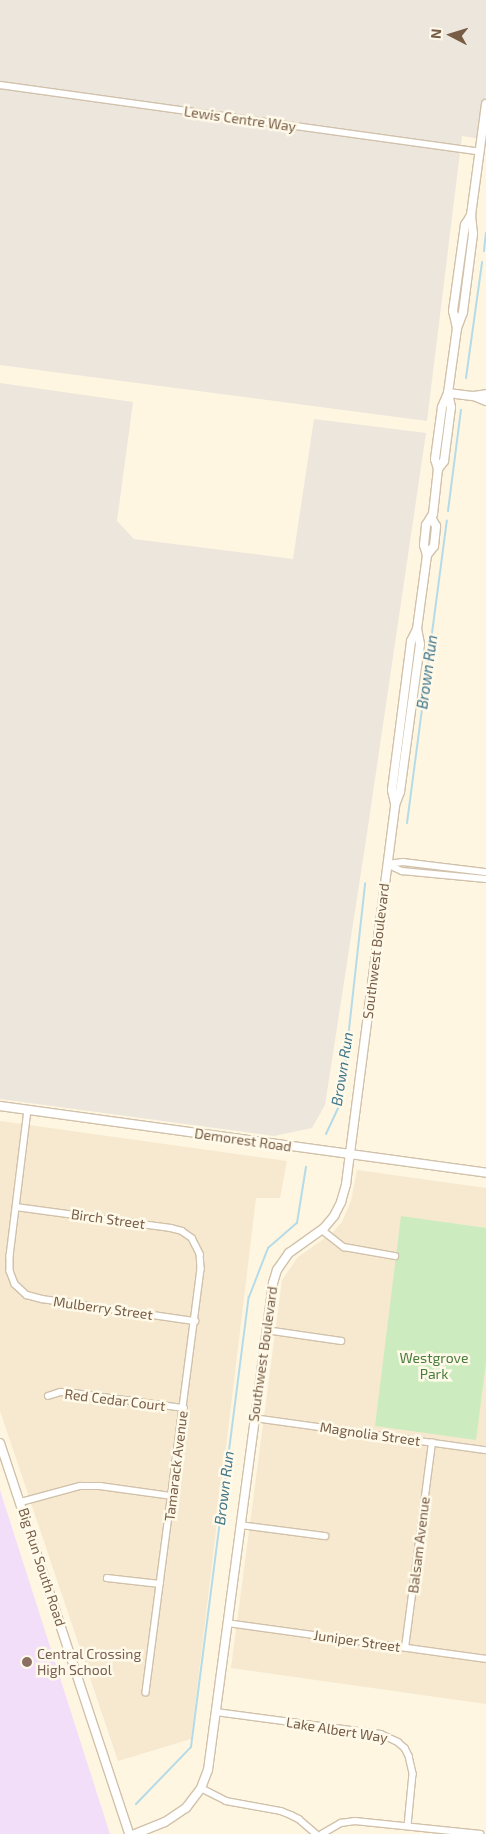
<!DOCTYPE html>
<html>
<head>
<meta charset="utf-8">
<style>
  body { margin:0 }
  #map { position:relative; width:486px; height:1834px; overflow:hidden; background:#fef6e1; font-family:"Exo 2",sans-serif }
  div>[style] { position:absolute }
  [style*='--x'] { left:calc(var(--x)*1px); top:calc(var(--y)*1px); width:calc(var(--w)*1px); rotate:calc(var(--a)*1deg) }
  .residential>* { inset:0; background:#f6e9cf }
  .industrial>* { inset:0; background:#ece6dd }
  .education>* { inset:0; background:#f3defa }
  .green>* { inset:0; background:#ccecbf }
  .stream>* { height:2px; margin:-1px; padding:0 1px; transform-origin:1px; border-radius:1px; background:#b5dbe8 }
  .roads { filter:drop-shadow(1px 0 #d1c1aa) drop-shadow(-1px 0 #d1c1aa) drop-shadow(0 1px #d1c1aa) drop-shadow(0 -1px #d1c1aa) }
  .minor>* { height:5.5px; margin:-2.75px; padding:0 2.75px; transform-origin:2.75px; border-radius:2.75px; background:#fff }
  .tertiary>* { height:8px; margin:-4px; padding:0 4px; transform-origin:4px; border-radius:4px; background:#fff }
  .dots>* { width:14px; height:14px; translate:-50% -50%; box-sizing:border-box; border:2px solid #fff9e9; border-radius:50% }
  span { translate:-50% -50%; white-space:nowrap; text-align:center; line-height:1.15; -webkit-text-stroke:5px #fff9e9; paint-order:stroke }
  .street-label { font-size:14px; color:#775d46 }
  .park-label { font-size:14px; color:#497d3e }
  .education-label { font-size:14px; color:#785e54 }
  .left { translate:0 -50%; text-align:left }
  .water-label { font-size:15px; color:#3f768b; font-style:italic }
  .north { position:absolute; left:426px; top:10px; width:50px; height:50px; -webkit-text-stroke:4px #fff9e9; paint-order:stroke; rotate:275deg; font-size:14px; font-weight:700; line-height:20px; text-align:center; color:#775d46 }
  .north::after { content:''; display:block; margin:auto; width:18px; height:22px; background:#775d46; clip-path:polygon(50% 0,100% 100%,50% 72%,0 100%) }
</style>
</head>
<body>
<div id="map">
  <div class="residential">
    <i style="clip-path:polygon(0 1121px,287px 1161px,280px 1198px,256px 1198px,191px 1739px,118px 1761px,0 1411px)"></i>
    <i style="clip-path:polygon(357px 1170px,486px 1188px,486px 1704px,231px 1668px,282px 1280px,298px 1257px,332px 1233px,342px 1222px,351px 1201px)"></i>
  </div>
  <div class="industrial">
    <i style="clip-path:polygon(0 0,486px 0,486px 140px,462px 136px,427px 421px,0 365px)"></i>
    <i style="clip-path:polygon(0 383px,133px 402px,117px 521px,134px 539px,293px 559px,314px 419px,426px 433px,366px 840px,325px 1105px,312px 1128px,274px 1136px,0 1099px)"></i>
  </div>
  <div class="education">
    <i style="clip-path:polygon(0 1490px,110px 1834px,0 1834px)"></i>
  </div>
  <div class="green">
    <i style="clip-path:polygon(401px 1216px,486px 1228px,486px 1362px,476px 1440px,375px 1426px)"></i>
  </div>
  <div class="stream">
    <i style="--x:484;--y:251;--w:18;--a:-84"></i>
    <i style="--x:466;--y:378;--w:117;--a:-82.1"></i>
    <i style="--x:448;--y:511;--w:102;--a:-82.7"></i>
    <i style="--x:407;--y:823;--w:305;--a:-82.5"></i>
    <i style="--x:326;--y:1134;--w:35;--a:-65"></i>
    <i style="--x:341;--y:1102;--w:220;--a:-83.7"></i>
    <i style="--x:136;--y:1804;--w:79;--a:-46"></i>
    <i style="--x:191;--y:1747;--w:454;--a:-82.7"></i>
    <i style="--x:249;--y:1297;--w:53;--a:-68.8"></i>
    <i style="--x:268;--y:1248;--w:38;--a:-41"></i>
    <i style="--x:297;--y:1223;--w:57;--a:-80.9"></i>
  </div>
  <div class="roads">
    <div class="minor">
      <i style="--x:0;--y:85;--w:485;--a:7.9"></i>
      <i style="--x:387;--y:864;--w:17;--a:25"></i>
      <i style="--x:402;--y:871;--w:84;--a:5.4"></i>
      <i style="--x:387;--y:864;--w:16;--a:-7"></i>
      <i style="--x:403;--y:862;--w:84;--a:6.9"></i>
      <i style="--x:28;--y:1110;--w:147;--a:97"></i>
      <i style="--x:10;--y:1256;--w:15;--a:90"></i>
      <i style="--x:10;--y:1271;--w:14;--a:69"></i>
      <i style="--x:15;--y:1284;--w:16;--a:43"></i>
      <i style="--x:27;--y:1295;--w:16;--a:15"></i>
      <i style="--x:42;--y:1299;--w:155;--a:8.2"></i>
      <i style="--x:16;--y:1207;--w:156;--a:7.7"></i>
      <i style="--x:171;--y:1228;--w:11;--a:15"></i>
      <i style="--x:182;--y:1231;--w:12;--a:35"></i>
      <i style="--x:192;--y:1238;--w:18;--a:63"></i>
      <i style="--x:200;--y:1254;--w:15;--a:86"></i>
      <i style="--x:201;--y:1269;--w:427;--a:97.4"></i>
      <i style="--x:322;--y:1230;--w:28;--a:38"></i>
      <i style="--x:344;--y:1247;--w:52;--a:10"></i>
      <i style="--x:266;--y:1330;--w:76;--a:8.3"></i>
      <i style="--x:48;--y:1396;--w:13;--a:-18"></i>
      <i style="--x:60;--y:1392;--w:14;--a:4"></i>
      <i style="--x:74;--y:1393;--w:111;--a:7.8"></i>
      <i style="--x:254;--y:1418;--w:234;--a:7.9"></i>
      <i style="--x:21;--y:1502;--w:61;--a:-15.2"></i>
      <i style="--x:80;--y:1486;--w:20;--a:0"></i>
      <i style="--x:100;--y:1486;--w:73;--a:7.9"></i>
      <i style="--x:240;--y:1525;--w:86;--a:7.4"></i>
      <i style="--x:107;--y:1578;--w:53;--a:6.5"></i>
      <i style="--x:227;--y:1623;--w:261;--a:7.9"></i>
      <i style="--x:405;--y:1648;--w:207;--a:-82.5"></i>
      <i style="--x:216;--y:1712;--w:166;--a:7.6"></i>
      <i style="--x:381;--y:1734;--w:19;--a:25"></i>
      <i style="--x:398;--y:1742;--w:9;--a:41"></i>
      <i style="--x:405;--y:1748;--w:9;--a:63"></i>
      <i style="--x:409;--y:1756;--w:18;--a:77"></i>
      <i style="--x:413;--y:1774;--w:52;--a:95.5"></i>
      <i style="--x:201;--y:1788;--w:28;--a:27"></i>
      <i style="--x:226;--y:1801;--w:56;--a:10.3"></i>
      <i style="--x:281;--y:1811;--w:11;--a:22"></i>
      <i style="--x:291;--y:1815;--w:9;--a:27"></i>
      <i style="--x:299;--y:1819;--w:23;--a:41"></i>
      <i style="--x:322;--y:1834;--w:22;--a:-30"></i>
      <i style="--x:341;--y:1823;--w:14;--a:-8"></i>
      <i style="--x:355;--y:1821;--w:126;--a:5.9"></i>
    </div>
    <div class="tertiary">
      <i style="--x:457;--y:328;--w:17;--a:-103"></i>
      <i style="--x:453;--y:311;--w:87;--a:-82.1"></i>
      <i style="--x:465;--y:225;--w:12;--a:-59"></i>
      <i style="--x:448;--y:393;--w:26;--a:7"></i>
      <i style="--x:474;--y:396;--w:12;--a:-9"></i>
      <i style="--x:474;--y:396;--w:13;--a:23"></i>
      <i style="--x:438;--y:469;--w:10;--a:-53"></i>
      <i style="--x:444;--y:461;--w:54;--a:-82.6"></i>
      <i style="--x:451;--y:407;--w:14;--a:-102"></i>
      <i style="--x:427;--y:555;--w:11;--a:-52"></i>
      <i style="--x:434;--y:546;--w:20;--a:-84"></i>
      <i style="--x:436;--y:526;--w:8;--a:-120"></i>
      <i style="--x:395;--y:804;--w:14;--a:-102"></i>
      <i style="--x:392;--y:790;--w:150;--a:-82.7"></i>
      <i style="--x:411;--y:641;--w:13;--a:-63"></i>
      <i style="--x:417;--y:629;--w:75;--a:-82.3"></i>
      <i style="--x:427;--y:555;--w:10;--a:-107"></i>
      <i style="--x:424;--y:545;--w:20;--a:-84"></i>
      <i style="--x:426;--y:525;--w:13;--a:-58"></i>
      <i style="--x:433;--y:514;--w:45;--a:-83.7"></i>
      <i style="--x:438;--y:469;--w:10;--a:-107"></i>
      <i style="--x:435;--y:459;--w:52;--a:-82.3"></i>
      <i style="--x:442;--y:407;--w:15;--a:-67"></i>
      <i style="--x:448;--y:393;--w:66;--a:-82.1"></i>
      <i style="--x:457;--y:328;--w:17;--a:-69"></i>
      <i style="--x:463;--y:312;--w:79;--a:-82.7"></i>
      <i style="--x:473;--y:234;--w:19;--a:-96"></i>
      <i style="--x:471;--y:215;--w:112;--a:-82.3"></i>
      <i style="--x:0;--y:1106;--w:491;--a:7.8"></i>
      <i style="--x:0;--y:1443;--w:412;--a:71.7"></i>
      <i style="--x:135;--y:1834;--w:32;--a:-22"></i>
      <i style="--x:165;--y:1822;--w:25;--a:-34"></i>
      <i style="--x:186;--y:1808;--w:25;--a:-53"></i>
      <i style="--x:201;--y:1788;--w:19;--a:-69"></i>
      <i style="--x:208;--y:1770;--w:491;--a:-82.4"></i>
      <i style="--x:273;--y:1283;--w:14;--a:-73"></i>
      <i style="--x:277;--y:1270;--w:21;--a:-55"></i>
      <i style="--x:289;--y:1253;--w:43;--a:-35.5"></i>
      <i style="--x:324;--y:1228;--w:16;--a:-50"></i>
      <i style="--x:334;--y:1216;--w:16;--a:-63"></i>
      <i style="--x:341;--y:1202;--w:19;--a:-74"></i>
      <i style="--x:346;--y:1184;--w:382;--a:-82.6"></i>
      <i style="--x:395;--y:805;--w:14;--a:-69"></i>
      <i style="--x:400;--y:792;--w:149;--a:-82.3"></i>
      <i style="--x:420;--y:644;--w:15;--a:-101"></i>
    </div>
  </div>
  <div class="dots">
    <i style="left:27px;top:1662px;background:#8d6e63"></i>
  </div>
  <div class="street-label">
    <span style="left:240px;top:119px;rotate:8deg">Lewis Centre Way</span>
    <span style="left:376px;top:951px;rotate:-83deg">Southwest Boulevard</span>
    <span style="left:243px;top:1140px;rotate:8deg">Demorest Road</span>
    <span style="left:108px;top:1219px;rotate:8deg">Birch Street</span>
    <span style="left:103px;top:1308px;rotate:8deg">Mulberry Street</span>
    <span style="left:263px;top:1354px;rotate:-82deg">Southwest Boulevard</span>
    <span style="left:115px;top:1400px;rotate:7deg">Red Cedar Court</span>
    <span style="left:370px;top:1434px;rotate:8deg">Magnolia Street</span>
    <span style="left:176px;top:1466px;rotate:-83deg">Tamarack Avenue</span>
    <span style="left:419px;top:1545px;rotate:-83deg">Balsam Avenue</span>
    <span style="left:42px;top:1567px;rotate:72deg">Big Run South Road</span>
    <span style="left:357px;top:1641px;rotate:8deg">Juniper Street</span>
    <span style="left:337px;top:1730px;rotate:9deg">Lake Albert Way</span>
  </div>
  <div class="park-label">
    <span style="left:434px;top:1366px">Westgrove<br>Park</span>
  </div>
  <div class="education-label">
    <span class="left" style="left:37px;top:1662px">Central Crossing<br>High School</span>
  </div>
  <div class="water-label">
    <span style="left:427px;top:672px;rotate:-82deg">Brown Run</span>
    <span style="left:342px;top:1069px;rotate:-81deg">Brown Run</span>
    <span style="left:224px;top:1488px;rotate:-83deg">Brown Run</span>
  </div>
  <div class="north">N</div>
</div>
</body>
</html>
